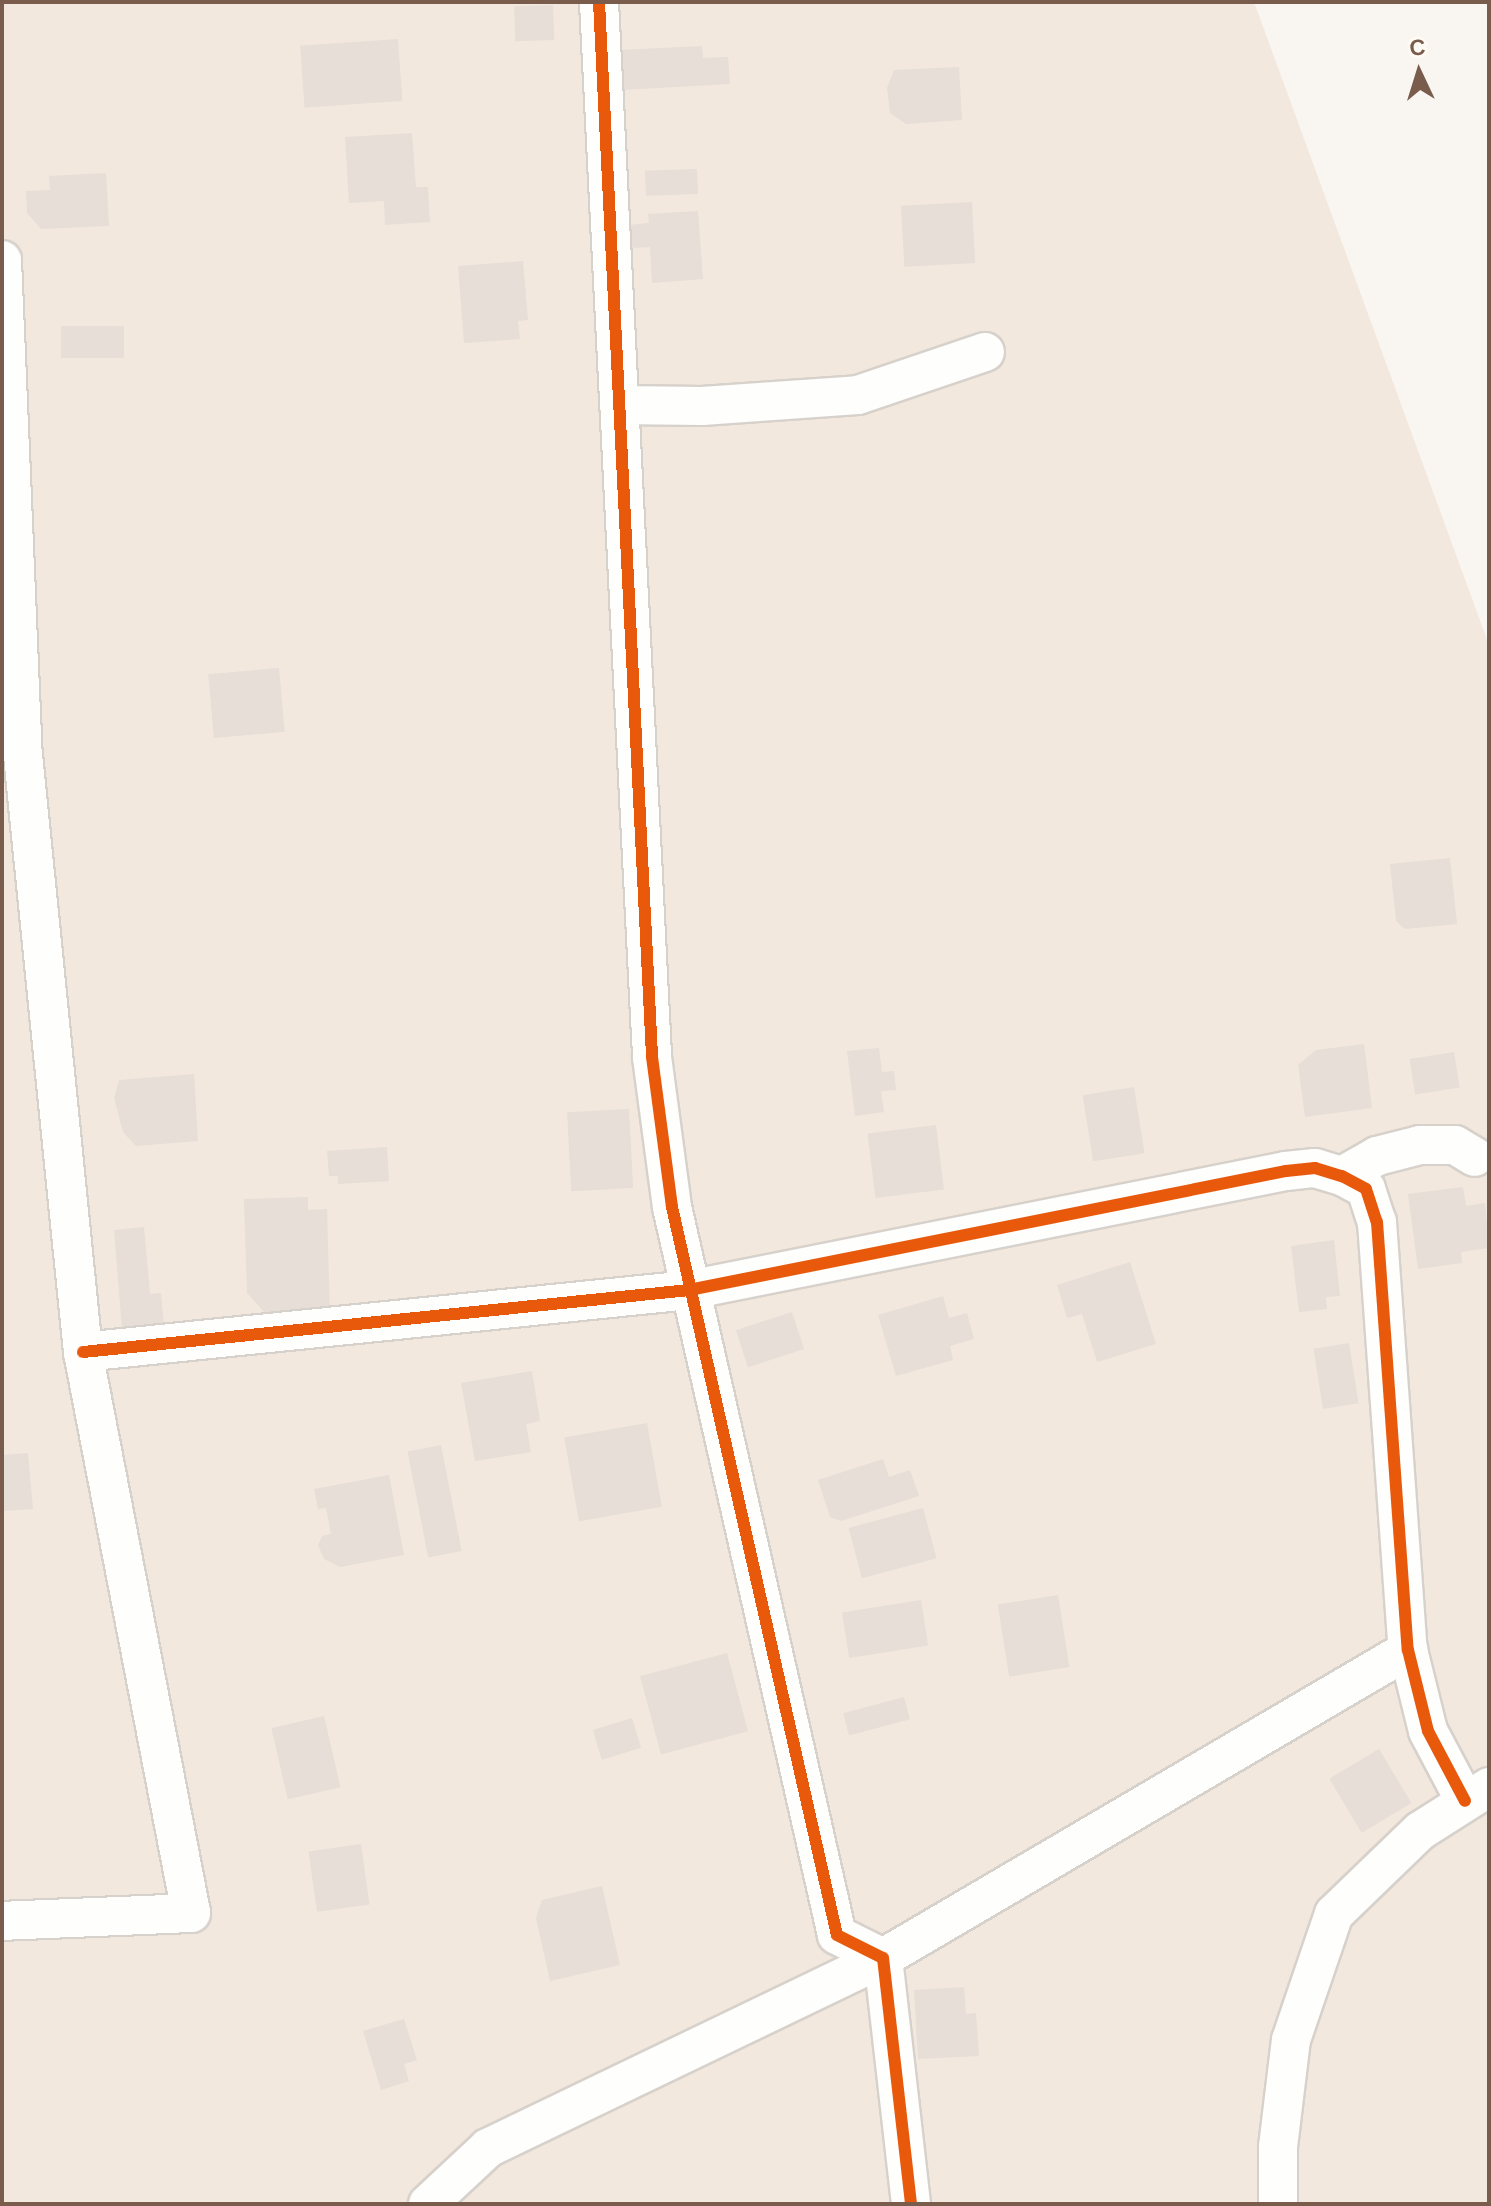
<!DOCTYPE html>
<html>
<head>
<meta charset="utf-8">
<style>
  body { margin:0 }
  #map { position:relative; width:1491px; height:2206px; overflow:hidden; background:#f9f5f0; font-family:Helvetica,sans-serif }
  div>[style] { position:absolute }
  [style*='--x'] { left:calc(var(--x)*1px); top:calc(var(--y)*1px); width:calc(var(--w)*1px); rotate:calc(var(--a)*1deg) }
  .residential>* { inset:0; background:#f2e8de }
  .building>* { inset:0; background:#e6ded7; transform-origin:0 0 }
  .roads { filter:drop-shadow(2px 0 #d7d1cb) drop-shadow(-2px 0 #d7d1cb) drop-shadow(0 2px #d7d1cb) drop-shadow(0 -2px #d7d1cb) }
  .minor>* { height:38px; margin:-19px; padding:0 19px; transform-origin:19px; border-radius:19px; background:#fefefd }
  .cycleway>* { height:12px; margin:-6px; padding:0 6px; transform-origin:6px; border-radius:6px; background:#e8590c }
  span { translate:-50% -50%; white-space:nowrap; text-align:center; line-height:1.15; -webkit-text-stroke:8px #fffaf3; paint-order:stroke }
  .frame { position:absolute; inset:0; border:4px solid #7a5c4d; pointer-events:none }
  .north { position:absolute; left:1379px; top:32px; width:80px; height:80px; -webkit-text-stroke:6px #fffaf3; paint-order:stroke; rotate:356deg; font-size:22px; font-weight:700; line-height:32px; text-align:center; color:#7a5c4d }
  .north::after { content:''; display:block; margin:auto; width:28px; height:36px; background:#7a5c4d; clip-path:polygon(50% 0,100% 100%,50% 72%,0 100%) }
</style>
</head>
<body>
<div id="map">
  <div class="residential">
    <i style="clip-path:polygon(2px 2px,1254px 2px,1489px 645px,1489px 2204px,2px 2204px)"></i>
  </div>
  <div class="building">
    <i style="left:553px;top:5px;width:35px;height:39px;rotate:88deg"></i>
    <i style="left:398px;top:39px;width:62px;height:98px;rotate:86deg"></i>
    <i style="clip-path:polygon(702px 46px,703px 58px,728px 57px,730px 84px,621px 90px,619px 50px)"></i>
    <i style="clip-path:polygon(959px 67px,962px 120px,906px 124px,890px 113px,887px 88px,894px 70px)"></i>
    <i style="clip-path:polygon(412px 133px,416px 187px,428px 187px,430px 222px,385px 225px,384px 201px,349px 203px,345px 137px)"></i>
    <i style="left:697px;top:169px;width:25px;height:52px;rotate:88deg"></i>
    <i style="clip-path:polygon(106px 173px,109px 226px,41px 229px,27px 213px,26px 191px,50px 190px,49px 176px)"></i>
    <i style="left:972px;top:202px;width:61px;height:71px;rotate:87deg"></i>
    <i style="clip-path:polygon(698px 211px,703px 279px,652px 283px,650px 247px,629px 248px,628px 225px,649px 223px,648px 214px)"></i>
    <i style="clip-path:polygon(523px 261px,528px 320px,518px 321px,520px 339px,464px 343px,458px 266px)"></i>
    <i style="left:124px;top:326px;width:32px;height:63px;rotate:90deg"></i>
    <i style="left:279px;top:668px;width:64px;height:71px;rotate:85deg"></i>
    <i style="clip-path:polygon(1450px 858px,1457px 924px,1405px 929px,1396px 921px,1390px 864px)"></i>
    <i style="clip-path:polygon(1364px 1044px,1372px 1108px,1305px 1117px,1298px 1065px,1316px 1050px)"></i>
    <i style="clip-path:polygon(879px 1048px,882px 1072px,894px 1071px,896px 1090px,881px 1091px,884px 1112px,855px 1116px,847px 1051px)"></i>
    <i style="left:1454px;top:1052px;width:36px;height:45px;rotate:81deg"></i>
    <i style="clip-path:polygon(194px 1074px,198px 1141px,136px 1146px,123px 1132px,114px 1098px,119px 1080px)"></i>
    <i style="left:1134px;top:1087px;width:67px;height:52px;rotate:81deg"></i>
    <i style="left:629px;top:1109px;width:79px;height:62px;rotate:87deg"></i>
    <i style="left:936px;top:1125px;width:65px;height:69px;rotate:83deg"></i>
    <i style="clip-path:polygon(387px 1147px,389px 1181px,338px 1184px,338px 1176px,329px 1176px,327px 1151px)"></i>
    <i style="clip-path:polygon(1463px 1187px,1466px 1206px,1485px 1203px,1489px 1248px,1461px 1252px,1462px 1263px,1418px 1269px,1408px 1194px)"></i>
    <i style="clip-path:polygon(308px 1197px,308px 1210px,327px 1209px,330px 1315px,269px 1317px,247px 1293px,244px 1199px)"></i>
    <i style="clip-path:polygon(144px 1227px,150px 1294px,161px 1293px,164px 1326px,122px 1329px,114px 1230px)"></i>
    <i style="clip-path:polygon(1334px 1240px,1340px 1296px,1326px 1297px,1327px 1309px,1299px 1312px,1291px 1246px)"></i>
    <i style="clip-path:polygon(1130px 1262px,1156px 1344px,1097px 1362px,1082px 1314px,1067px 1318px,1057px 1285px)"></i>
    <i style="clip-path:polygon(943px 1296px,949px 1318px,967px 1313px,974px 1339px,950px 1346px,953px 1360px,896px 1376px,878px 1315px)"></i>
    <i style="left:792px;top:1312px;width:39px;height:59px;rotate:72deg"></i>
    <i style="left:1349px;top:1343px;width:61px;height:36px;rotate:81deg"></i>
    <i style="clip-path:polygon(532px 1371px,540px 1421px,526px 1424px,531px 1452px,475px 1461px,461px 1383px)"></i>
    <i style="left:647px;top:1423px;width:85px;height:84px;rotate:80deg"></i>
    <i style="left:441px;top:1445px;width:108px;height:34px;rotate:79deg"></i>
    <i style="clip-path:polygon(28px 1453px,33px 1509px,2px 1511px,2px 1455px)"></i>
    <i style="clip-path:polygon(883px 1459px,889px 1477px,910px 1470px,919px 1496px,841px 1521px,830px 1517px,818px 1480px)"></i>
    <i style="clip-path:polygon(389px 1475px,404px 1555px,340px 1567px,324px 1559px,318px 1545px,322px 1536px,331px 1534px,326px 1508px,318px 1509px,314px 1489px)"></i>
    <i style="left:923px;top:1508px;width:52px;height:77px;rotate:75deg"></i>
    <i style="left:1058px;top:1595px;width:73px;height:61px;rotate:81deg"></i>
    <i style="left:921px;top:1600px;width:46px;height:80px;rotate:81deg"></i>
    <i style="left:727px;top:1653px;width:81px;height:90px;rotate:75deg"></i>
    <i style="left:904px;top:1697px;width:23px;height:63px;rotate:75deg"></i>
    <i style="left:324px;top:1716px;width:73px;height:54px;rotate:77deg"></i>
    <i style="left:632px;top:1718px;width:31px;height:41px;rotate:73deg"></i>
    <i style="left:1379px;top:1749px;width:63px;height:58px;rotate:59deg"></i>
    <i style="left:361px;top:1844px;width:61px;height:53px;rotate:82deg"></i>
    <i style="clip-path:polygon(602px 1886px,620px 1965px,550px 1981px,536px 1918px,542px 1900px)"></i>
    <i style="clip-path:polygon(964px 1987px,966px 2014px,976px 2013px,979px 2056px,918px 2059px,914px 1990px)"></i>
    <i style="clip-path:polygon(404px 2019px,417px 2060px,404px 2064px,409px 2081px,381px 2090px,363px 2031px)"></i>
  </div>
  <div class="roads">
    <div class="minor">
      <i style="--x:599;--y:2;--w:1056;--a:87.12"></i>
      <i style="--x:652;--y:1057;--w:151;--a:82.4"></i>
      <i style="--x:672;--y:1207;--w:746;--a:77.23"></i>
      <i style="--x:837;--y:1935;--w:51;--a:26.6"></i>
      <i style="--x:883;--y:1958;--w:248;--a:83.5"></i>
      <i style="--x:2;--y:260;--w:495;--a:87.6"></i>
      <i style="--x:23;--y:755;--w:600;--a:84.26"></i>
      <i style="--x:83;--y:1352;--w:571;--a:79.1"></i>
      <i style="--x:191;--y:1913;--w:189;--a:177.6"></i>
      <i style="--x:619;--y:405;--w:83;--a:0.7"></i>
      <i style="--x:702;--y:406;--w:156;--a:-4"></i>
      <i style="--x:858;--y:395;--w:134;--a:-18.7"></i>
      <i style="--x:1342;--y:1176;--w:40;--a:-29.7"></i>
      <i style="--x:1377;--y:1156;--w:44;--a:-14.3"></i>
      <i style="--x:1420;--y:1145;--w:35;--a:0"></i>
      <i style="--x:1455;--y:1145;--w:23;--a:31"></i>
      <i style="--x:83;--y:1352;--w:609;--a:-5.84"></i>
      <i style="--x:689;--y:1290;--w:609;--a:-11.27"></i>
      <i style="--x:1286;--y:1171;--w:29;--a:-6"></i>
      <i style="--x:1315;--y:1168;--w:28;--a:17"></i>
      <i style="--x:1342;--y:1176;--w:27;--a:28"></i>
      <i style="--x:1366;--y:1189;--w:35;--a:72"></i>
      <i style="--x:1377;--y:1222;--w:429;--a:85.9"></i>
      <i style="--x:1408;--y:1650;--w:83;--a:76.1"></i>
      <i style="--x:1428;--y:1731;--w:79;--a:62.1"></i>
      <i style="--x:428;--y:2204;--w:82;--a:-43"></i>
      <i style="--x:488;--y:2148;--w:438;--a:-25.7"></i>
      <i style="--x:883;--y:1958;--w:609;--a:-30.4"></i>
      <i style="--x:1278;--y:2204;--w:57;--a:-90"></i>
      <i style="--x:1278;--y:2147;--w:108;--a:-83.1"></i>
      <i style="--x:1291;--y:2040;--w:133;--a:-71.2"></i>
      <i style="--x:1334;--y:1914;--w:120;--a:-44"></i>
      <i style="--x:1420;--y:1831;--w:82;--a:-32.5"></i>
    </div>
  </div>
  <div class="cycleway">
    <i style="--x:599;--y:2;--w:1056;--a:87.12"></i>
    <i style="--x:652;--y:1057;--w:151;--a:82.4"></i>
    <i style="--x:672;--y:1207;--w:746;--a:77.23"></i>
    <i style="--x:837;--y:1935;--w:51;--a:26.6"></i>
    <i style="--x:883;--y:1958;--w:248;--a:83.5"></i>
    <i style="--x:83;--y:1352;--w:609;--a:-5.84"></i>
    <i style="--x:689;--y:1290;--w:609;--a:-11.27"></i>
    <i style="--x:1286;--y:1171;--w:29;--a:-6"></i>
    <i style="--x:1315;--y:1168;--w:28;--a:17"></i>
    <i style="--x:1342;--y:1176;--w:27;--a:28"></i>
    <i style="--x:1366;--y:1189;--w:35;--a:72"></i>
    <i style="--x:1377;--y:1222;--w:429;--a:85.9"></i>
    <i style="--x:1408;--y:1650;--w:83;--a:76.1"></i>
    <i style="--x:1428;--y:1731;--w:79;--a:62.1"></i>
  </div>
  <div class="frame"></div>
  <div class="north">С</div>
</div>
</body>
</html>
